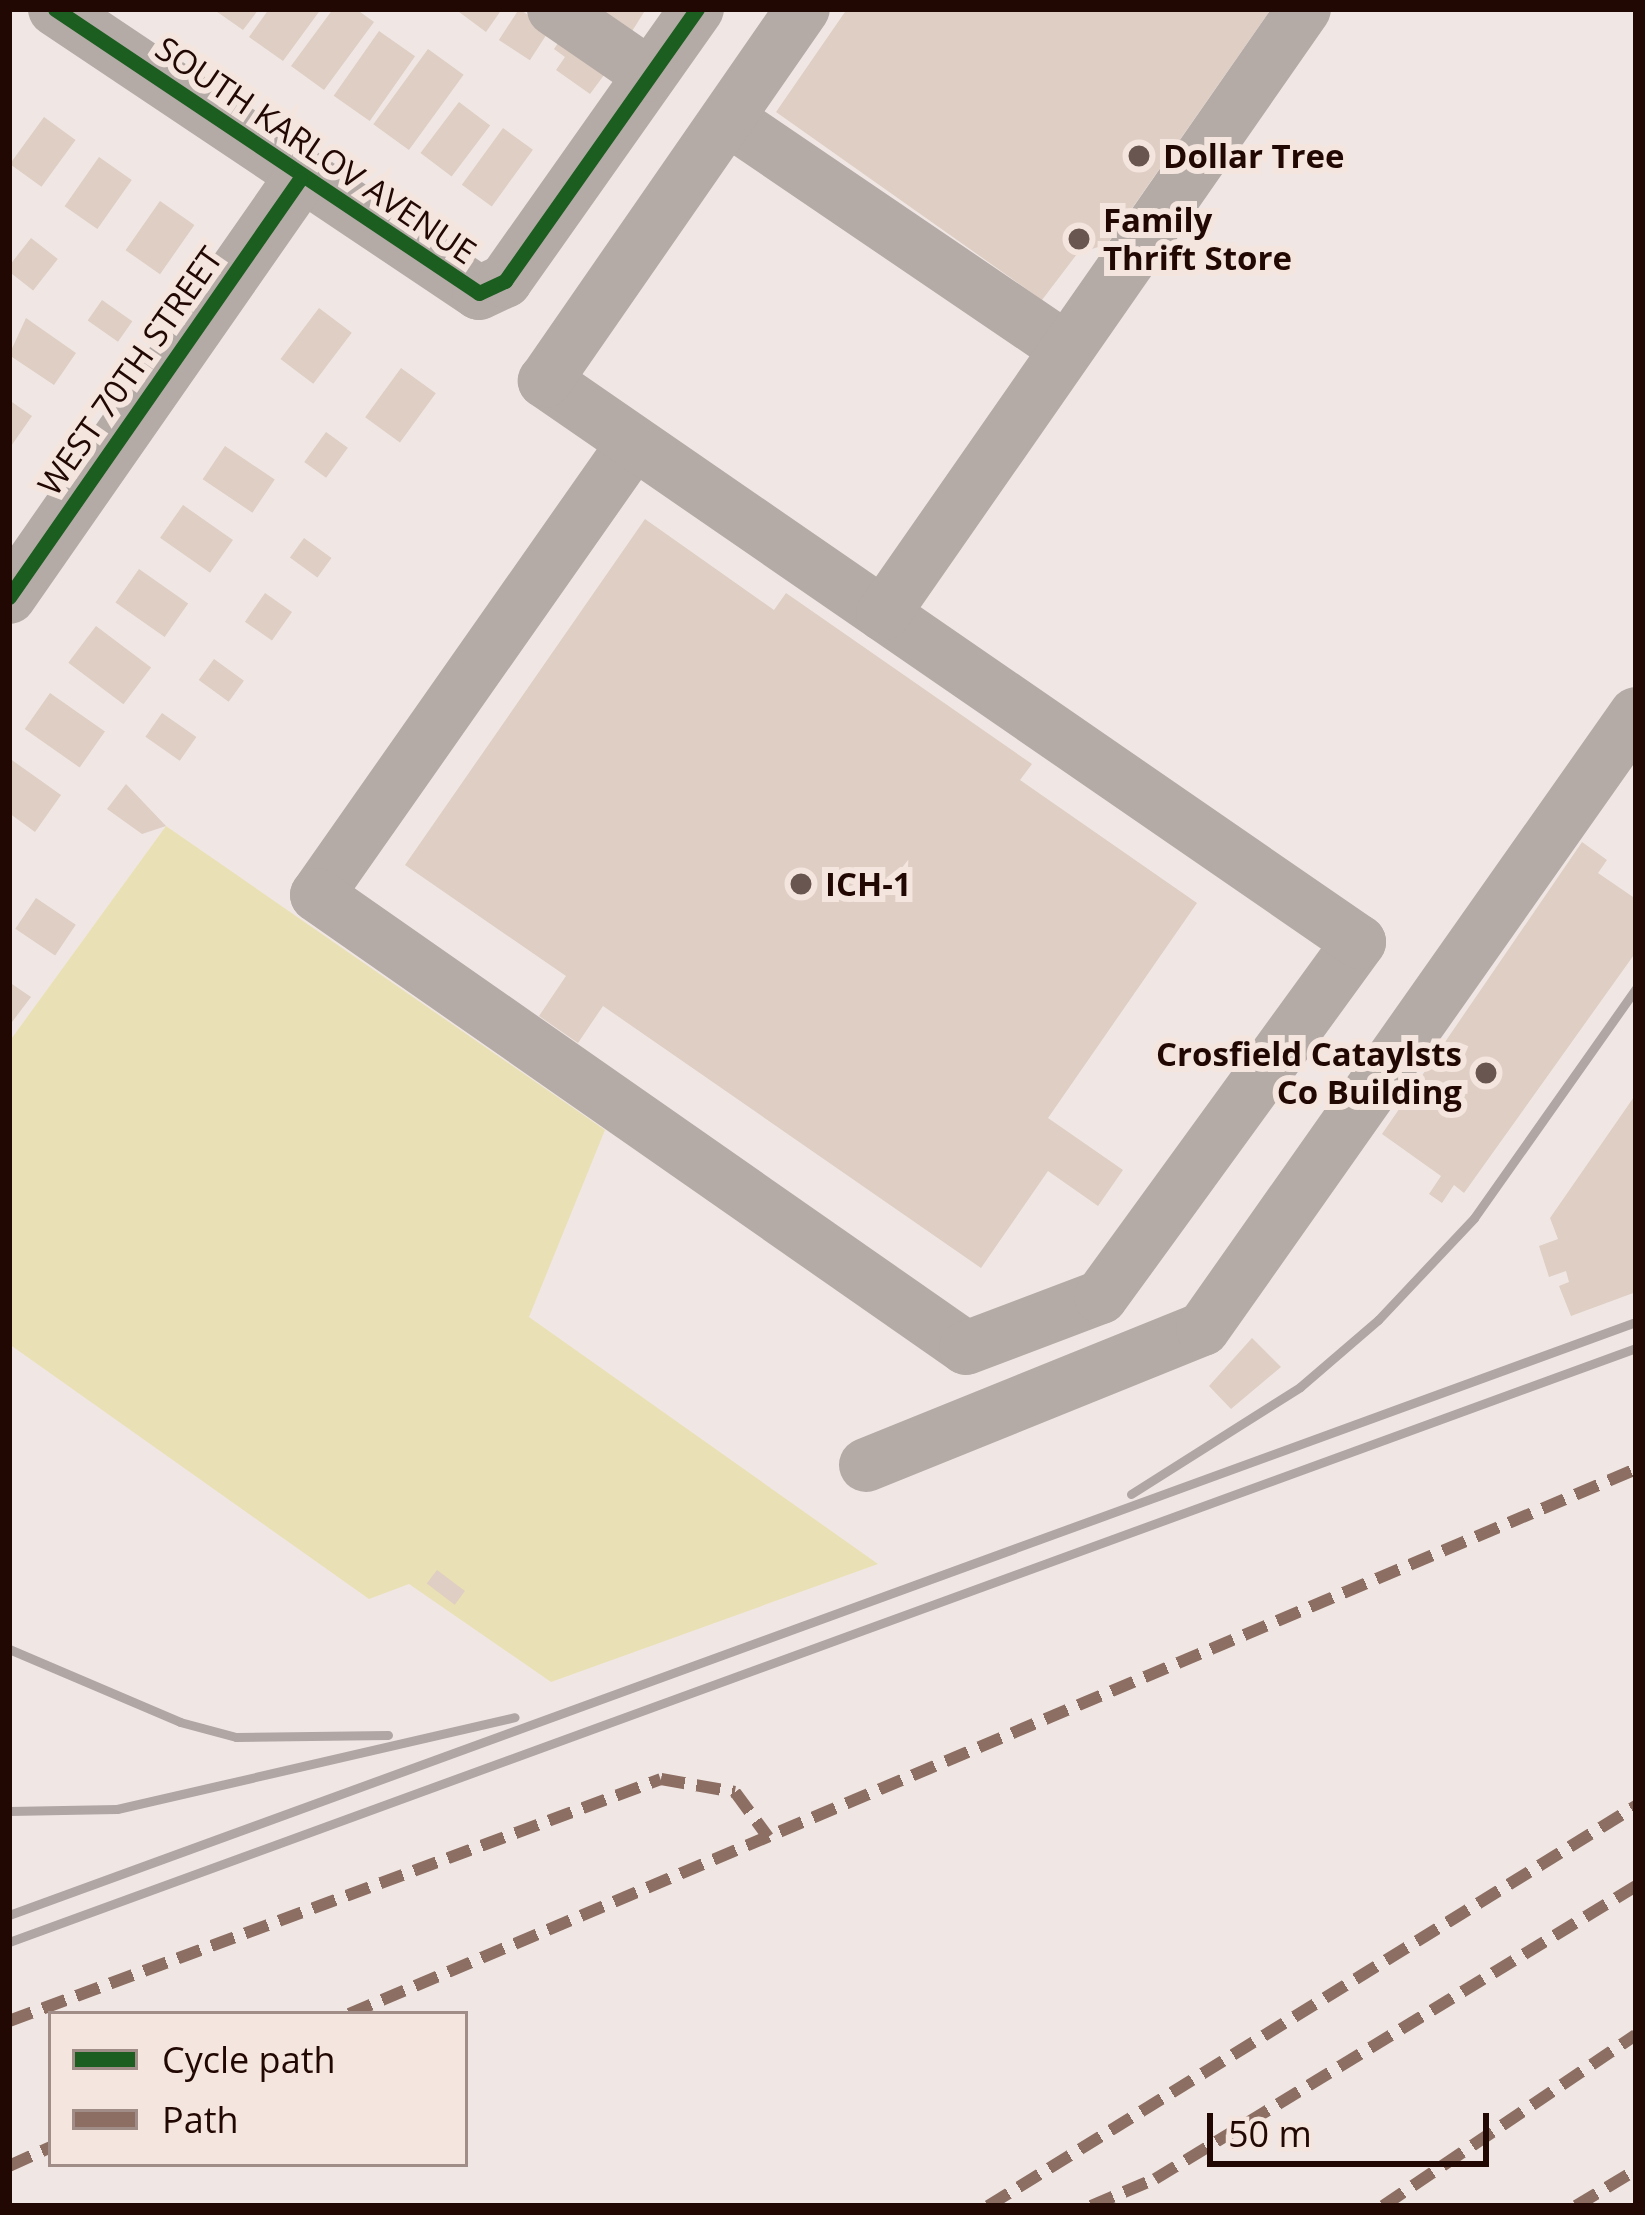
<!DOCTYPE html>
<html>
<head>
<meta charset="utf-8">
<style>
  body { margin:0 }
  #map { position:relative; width:1645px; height:2215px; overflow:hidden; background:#f0e7e4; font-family:"Open Sans",sans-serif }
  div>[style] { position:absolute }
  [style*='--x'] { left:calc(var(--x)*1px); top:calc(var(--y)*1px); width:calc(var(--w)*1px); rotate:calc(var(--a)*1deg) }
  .green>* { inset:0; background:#eae0b5 }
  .building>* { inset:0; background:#decec3; transform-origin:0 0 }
  .minor>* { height:54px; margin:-27px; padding:0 27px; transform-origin:27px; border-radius:27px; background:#b4aaa6 }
  .rail>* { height:9px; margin:-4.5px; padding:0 4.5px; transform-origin:4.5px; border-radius:4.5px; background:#b0a6a3 }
  .quiet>* { height:12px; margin-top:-6px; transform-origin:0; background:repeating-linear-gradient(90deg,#8d6e63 0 24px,transparent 0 36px) }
  .cycleway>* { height:15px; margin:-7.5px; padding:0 7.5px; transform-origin:7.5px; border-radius:7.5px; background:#1b5e20 }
  .dots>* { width:33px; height:33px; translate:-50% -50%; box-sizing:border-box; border:6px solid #f5e5df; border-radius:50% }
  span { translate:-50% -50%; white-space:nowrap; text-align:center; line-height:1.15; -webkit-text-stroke:12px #f5e5df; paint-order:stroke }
  .street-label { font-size:33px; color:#220802 }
  .poi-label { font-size:33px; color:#220802; font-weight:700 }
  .left { translate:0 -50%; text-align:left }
  .right { translate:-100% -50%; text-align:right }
  .frame { position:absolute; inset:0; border:12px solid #220802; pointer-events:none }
  .legend { position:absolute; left:48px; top:2011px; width:420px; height:156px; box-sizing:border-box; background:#f5e5df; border:3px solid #a18d87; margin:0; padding:15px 21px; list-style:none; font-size:36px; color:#220802 }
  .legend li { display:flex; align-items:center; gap:24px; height:60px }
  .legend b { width:60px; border:3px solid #a18d87 }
  .scale { position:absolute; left:1207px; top:2113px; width:282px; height:54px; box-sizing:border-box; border:6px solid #220802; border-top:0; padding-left:15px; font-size:36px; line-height:42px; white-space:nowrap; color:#220802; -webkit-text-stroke:9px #f5e5df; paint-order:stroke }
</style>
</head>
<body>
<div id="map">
  <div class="green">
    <i style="clip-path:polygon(166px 826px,605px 1130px,529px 1317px,878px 1564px,551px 1682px,409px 1584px,369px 1599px,9px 1344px,9px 1042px)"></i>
  </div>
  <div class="building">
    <i style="clip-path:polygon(213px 9px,259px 9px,243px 30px)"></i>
    <i style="clip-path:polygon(269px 9px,321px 9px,283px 61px,249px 37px)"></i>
    <i style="clip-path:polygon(333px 9px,356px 9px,374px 22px,324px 90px,291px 66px)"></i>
    <i style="clip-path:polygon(455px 9px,502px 9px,486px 32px)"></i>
    <i style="left:519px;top:9px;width:37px;height:37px;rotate:33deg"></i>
    <i style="clip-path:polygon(590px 9px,646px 9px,629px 36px)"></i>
    <i style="clip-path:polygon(847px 9px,1271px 9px,1107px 244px,1077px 254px,1042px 300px,776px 112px)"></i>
    <i style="left:379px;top:31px;width:44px;height:79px;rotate:35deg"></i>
    <i style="clip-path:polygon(564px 34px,610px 67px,590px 94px,556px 70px,565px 57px,554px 49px)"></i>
    <i style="left:428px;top:49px;width:44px;height:93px;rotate:36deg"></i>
    <i style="left:459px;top:102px;width:39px;height:64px;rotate:37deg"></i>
    <i style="left:44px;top:117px;width:39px;height:58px;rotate:36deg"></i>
    <i style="left:503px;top:128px;width:37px;height:70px;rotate:36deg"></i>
    <i style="left:99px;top:157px;width:40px;height:60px;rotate:35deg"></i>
    <i style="left:160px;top:201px;width:42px;height:60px;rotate:35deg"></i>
    <i style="left:31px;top:238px;width:34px;height:40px;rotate:38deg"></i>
    <i style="left:102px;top:300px;width:37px;height:25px;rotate:35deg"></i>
    <i style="left:319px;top:308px;width:41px;height:64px;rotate:37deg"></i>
    <i style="clip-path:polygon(26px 318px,76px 353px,54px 385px,9px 355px)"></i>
    <i style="left:401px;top:368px;width:43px;height:61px;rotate:36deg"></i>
    <i style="clip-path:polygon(9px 400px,32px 416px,9px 449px)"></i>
    <i style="left:326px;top:432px;width:27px;height:37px;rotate:36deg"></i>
    <i style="left:225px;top:446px;width:60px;height:40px;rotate:34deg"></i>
    <i style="left:183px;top:505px;width:61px;height:40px;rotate:35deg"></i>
    <i style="clip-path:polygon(645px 519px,774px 610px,786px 593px,1032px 764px,1020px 780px,1197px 903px,1048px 1118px,1123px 1170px,1098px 1206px,1048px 1171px,981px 1268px,603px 1006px,578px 1043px,539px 1016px,566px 976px,405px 865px)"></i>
    <i style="left:304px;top:538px;width:34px;height:24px;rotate:36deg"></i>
    <i style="left:139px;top:569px;width:60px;height:41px;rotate:35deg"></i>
    <i style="left:265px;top:593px;width:33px;height:35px;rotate:35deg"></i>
    <i style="left:96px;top:626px;width:69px;height:46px;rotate:37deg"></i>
    <i style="left:214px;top:659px;width:37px;height:26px;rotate:36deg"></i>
    <i style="left:50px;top:693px;width:67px;height:44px;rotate:35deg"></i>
    <i style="left:162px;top:713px;width:42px;height:29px;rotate:35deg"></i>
    <i style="clip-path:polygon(9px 758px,61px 795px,35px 832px,9px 813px)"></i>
    <i style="clip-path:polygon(126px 784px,166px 826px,142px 834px,107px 809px)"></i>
    <i style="clip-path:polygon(1582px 842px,1607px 860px,1598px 873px,1636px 899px,1636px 952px,1464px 1193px,1454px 1185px,1442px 1203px,1429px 1194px,1441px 1176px,1382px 1134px)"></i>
    <i style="left:36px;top:898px;width:48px;height:37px;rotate:34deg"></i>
    <i style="clip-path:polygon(9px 982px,31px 997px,9px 1026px)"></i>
    <i style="clip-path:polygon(1636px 1094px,1636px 1292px,1571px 1316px,1559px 1286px,1569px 1282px,1566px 1271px,1549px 1277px,1539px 1246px,1558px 1239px,1550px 1218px)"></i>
    <i style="clip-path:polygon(1252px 1338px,1281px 1367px,1231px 1409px,1209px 1386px)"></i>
    <i style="left:437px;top:1570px;width:35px;height:17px;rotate:37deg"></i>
  </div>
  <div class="minor">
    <i style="--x:55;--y:9;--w:510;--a:33.81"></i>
    <i style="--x:479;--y:293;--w:29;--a:-25"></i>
    <i style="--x:505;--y:281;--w:333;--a:-54.8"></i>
    <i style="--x:554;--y:9;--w:116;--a:34.5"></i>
    <i style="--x:728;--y:119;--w:409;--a:34.2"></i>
    <i style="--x:634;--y:443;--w:552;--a:125.04"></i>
    <i style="--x:317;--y:895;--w:791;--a:34.91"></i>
    <i style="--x:966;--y:1348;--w:144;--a:-20.7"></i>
    <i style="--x:1101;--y:1297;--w:439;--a:-54"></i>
    <i style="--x:1359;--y:942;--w:989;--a:-145.43"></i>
    <i style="--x:545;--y:381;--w:453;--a:-55.3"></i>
    <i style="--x:9;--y:597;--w:509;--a:-55.16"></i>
    <i style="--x:883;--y:614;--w:737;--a:-55.17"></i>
    <i style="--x:866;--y:1465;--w:363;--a:-22"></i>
    <i style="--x:1203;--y:1329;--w:752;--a:-54.85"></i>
  </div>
  <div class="rail">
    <i style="--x:1131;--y:1494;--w:200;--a:-32.3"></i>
    <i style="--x:1300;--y:1387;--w:103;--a:-40.7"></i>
    <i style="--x:1378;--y:1320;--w:140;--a:-46.7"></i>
    <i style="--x:1474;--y:1218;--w:281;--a:-54.8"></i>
    <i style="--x:9;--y:1649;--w:186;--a:23.1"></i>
    <i style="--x:180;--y:1722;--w:58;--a:15"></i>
    <i style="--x:236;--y:1737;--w:152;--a:-0.8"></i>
    <i style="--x:9;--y:1811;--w:108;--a:-1.1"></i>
    <i style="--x:117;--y:1809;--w:408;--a:-13"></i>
    <i style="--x:9;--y:1915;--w:1732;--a:-20.03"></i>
    <i style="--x:9;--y:1942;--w:1732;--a:-20.06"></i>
  </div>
  <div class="quiet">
    <i style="--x:349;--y:2014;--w:1398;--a:-22.95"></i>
    <i style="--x:9;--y:2021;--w:695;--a:-20.36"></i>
    <i style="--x:661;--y:1779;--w:75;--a:10"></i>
    <i style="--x:735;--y:1792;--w:56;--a:53.7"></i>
    <i style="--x:9;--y:2166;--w:46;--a:-24.3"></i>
    <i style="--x:988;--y:2206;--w:762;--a:-31.69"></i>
    <i style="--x:1091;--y:2206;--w:69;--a:-22.9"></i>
    <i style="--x:1155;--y:2179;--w:563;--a:-31.35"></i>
    <i style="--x:1383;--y:2206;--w:305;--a:-34.1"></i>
    <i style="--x:1576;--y:2206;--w:70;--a:-31"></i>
  </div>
  <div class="cycleway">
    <i style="--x:55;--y:9;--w:510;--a:33.81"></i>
    <i style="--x:479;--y:293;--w:29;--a:-25"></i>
    <i style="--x:505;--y:281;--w:333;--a:-54.8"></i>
    <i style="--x:9;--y:597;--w:509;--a:-55.16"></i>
  </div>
  <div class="dots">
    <i style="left:1139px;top:156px;background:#6a5651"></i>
    <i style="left:1079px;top:239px;background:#6a5651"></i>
    <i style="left:801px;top:884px;background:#6a5651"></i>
    <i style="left:1486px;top:1073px;background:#6a5651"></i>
  </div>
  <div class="street-label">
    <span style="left:316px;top:150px;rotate:34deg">SOUTH KARLOV AVENUE</span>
    <span style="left:130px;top:371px;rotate:-55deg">WEST 70TH STREET</span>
  </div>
  <div class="poi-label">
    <span class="left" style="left:1163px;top:156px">Dollar Tree</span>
    <span class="left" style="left:1103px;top:239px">Family<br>Thrift Store</span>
    <span class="left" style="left:825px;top:884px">ICH-1</span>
    <span class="right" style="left:1462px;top:1073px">Crosfield Cataylsts<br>Co Building</span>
  </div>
  <div class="frame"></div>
  <ul class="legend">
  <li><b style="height:15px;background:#1b5e20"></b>Cycle path</li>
  <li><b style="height:15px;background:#8d6e63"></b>Path</li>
  </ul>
  <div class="scale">50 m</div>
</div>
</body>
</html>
